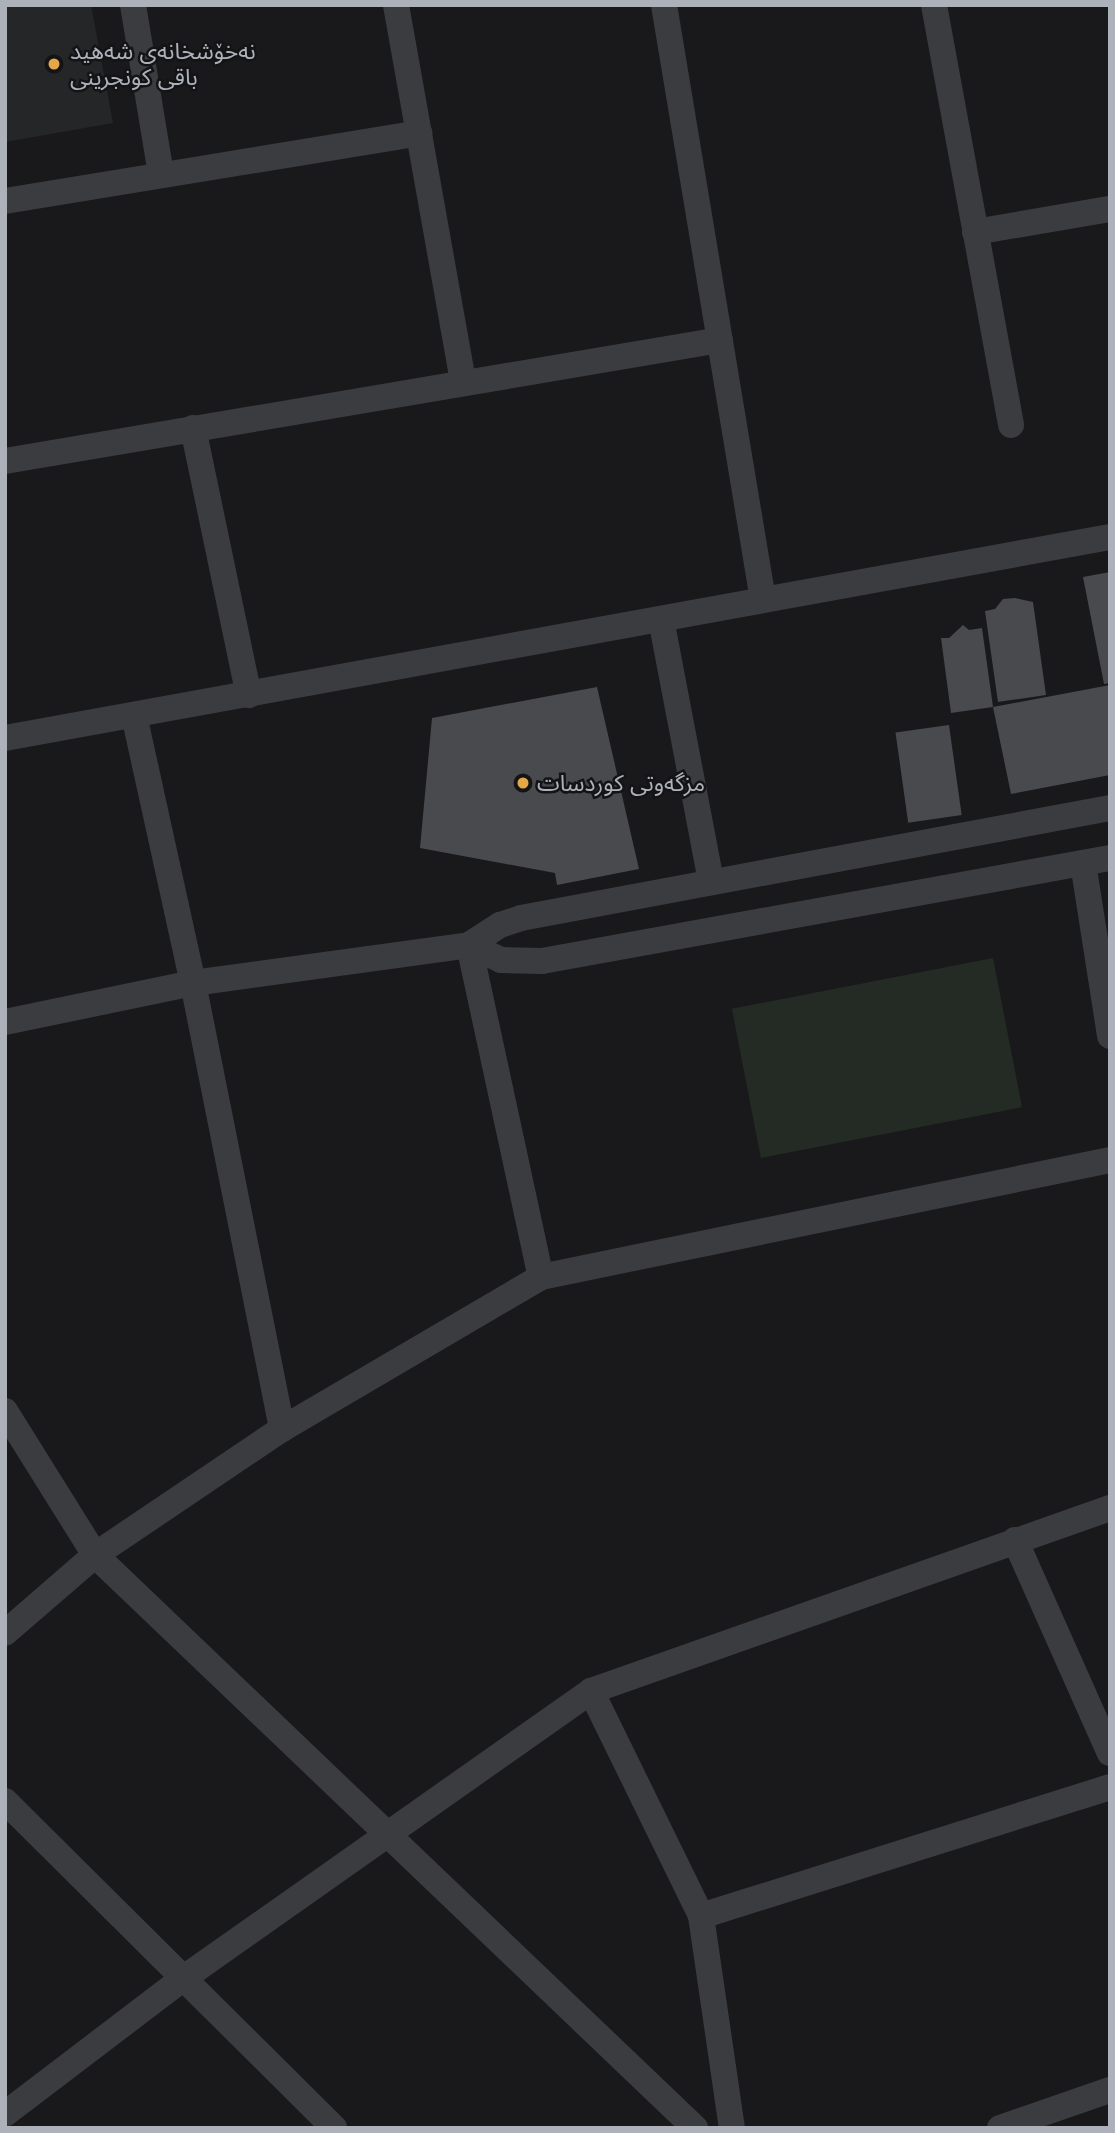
<!DOCTYPE html>
<html>
<head>
<meta charset="utf-8">
<style>
  body { margin:0 }
  #map { position:relative; width:1115px; height:2133px; overflow:hidden; background:#19191b; font-family:Helvetica,"Noto Sans Arabic",sans-serif }
  div>[style] { position:absolute }
  [style*='--x'] { left:calc(var(--x)*1px); top:calc(var(--y)*1px); width:calc(var(--w)*1px); rotate:calc(var(--a)*1deg) }
  .built>* { inset:0; background:#252628 }
  .green>* { inset:0; background:#242b24; transform-origin:0 0 }
  .building>* { inset:0; background:#484a4e; transform-origin:0 0 }
  .minor>* { height:26px; margin:-13px; padding:0 13px; transform-origin:13px; border-radius:13px; background:#3b3c40 }
  .dots>* { width:19px; height:19px; translate:-50% -50%; box-sizing:border-box; border:4px solid #141416; border-radius:50% }
  span { translate:-50% -50%; white-space:nowrap; text-align:center; line-height:1.15; -webkit-text-stroke:5px #141416; paint-order:stroke }
  .poi-label { font-size:23px; color:#adb1ba }
  .left { translate:0 -50%; text-align:left }
  .frame { position:absolute; inset:0; border:7px solid #adb1ba; pointer-events:none }
</style>
</head>
<body>
<div id="map">
  <div class="built">
    <i style="clip-path:polygon(5px 5px,91px 5px,113px 123px,5px 142px)"></i>
  </div>
  <div class="green">
    <i style="left:993px;top:958px;width:152px;height:266px;rotate:79deg"></i>
  </div>
  <div class="building">
    <i style="clip-path:polygon(1110px 572px,1110px 683px,1104px 684px,1083px 577px)"></i>
    <i style="clip-path:polygon(1015px 598px,1033px 602px,1046px 695px,998px 702px,985px 611px,995px 609px,1003px 599px)"></i>
    <i style="clip-path:polygon(963px 625px,969px 630px,982px 628px,993px 707px,1110px 685px,1110px 775px,1011px 794px,993px 707px,951px 713px,941px 638px,949px 638px)"></i>
    <i style="clip-path:polygon(597px 687px,639px 869px,557px 885px,555px 873px,420px 848px,432px 718px)"></i>
    <i style="left:949px;top:725px;width:91px;height:54px;rotate:82deg"></i>
  </div>
  <div class="minor">
    <i style="--x:133;--y:5;--w:171;--a:80.6"></i>
    <i style="--x:396;--y:5;--w:381;--a:79.9"></i>
    <i style="--x:664;--y:5;--w:603;--a:80.55"></i>
    <i style="--x:934;--y:5;--w:427;--a:79.6"></i>
    <i style="--x:5;--y:201;--w:420;--a:-9.3"></i>
    <i style="--x:975;--y:232;--w:137;--a:-9.7"></i>
    <i style="--x:193;--y:428;--w:273;--a:78.2"></i>
    <i style="--x:5;--y:461;--w:725;--a:-9.61"></i>
    <i style="--x:661;--y:619;--w:268;--a:79.2"></i>
    <i style="--x:134;--y:715;--w:274;--a:77.6"></i>
    <i style="--x:193;--y:983;--w:455;--a:78.7"></i>
    <i style="--x:5;--y:738;--w:1123;--a:-10.31"></i>
    <i style="--x:1083;--y:863;--w:175;--a:81.1"></i>
    <i style="--x:469;--y:945;--w:35;--a:25"></i>
    <i style="--x:501;--y:960;--w:41;--a:1.4"></i>
    <i style="--x:542;--y:961;--w:577;--a:-10.28"></i>
    <i style="--x:469;--y:945;--w:340;--a:77.8"></i>
    <i style="--x:5;--y:1022;--w:192;--a:-11.7"></i>
    <i style="--x:193;--y:983;--w:279;--a:-7.8"></i>
    <i style="--x:469;--y:945;--w:37;--a:-33"></i>
    <i style="--x:500;--y:925;--w:22;--a:-18"></i>
    <i style="--x:521;--y:918;--w:599;--a:-10.58"></i>
    <i style="--x:5;--y:1411;--w:170;--a:58"></i>
    <i style="--x:95;--y:1555;--w:830;--a:43.68"></i>
    <i style="--x:1015;--y:1540;--w:233;--a:66"></i>
    <i style="--x:5;--y:1633;--w:119;--a:-40.9"></i>
    <i style="--x:95;--y:1555;--w:225;--a:-34"></i>
    <i style="--x:282;--y:1429;--w:300;--a:-30.4"></i>
    <i style="--x:541;--y:1277;--w:581;--a:-11.62"></i>
    <i style="--x:591;--y:1691;--w:250;--a:63.9"></i>
    <i style="--x:701;--y:1916;--w:214;--a:81.7"></i>
    <i style="--x:5;--y:1801;--w:464;--a:44.8"></i>
    <i style="--x:701;--y:1916;--w:429;--a:-17.5"></i>
    <i style="--x:5;--y:2114;--w:221;--a:-37.3"></i>
    <i style="--x:181;--y:1980;--w:502;--a:-35.18"></i>
    <i style="--x:591;--y:1691;--w:550;--a:-19.42"></i>
    <i style="--x:1000;--y:2128;--w:116;--a:-19.1"></i>
  </div>
  <div class="dots">
    <i style="left:54px;top:64px;background:#e4a849"></i>
    <i style="left:523px;top:783px;background:#e4a849"></i>
  </div>
  <div class="poi-label">
    <span class="left" style="left:70px;top:64px">نەخۆشخانەی شەهید<br>باقی کونجرینی</span>
    <span class="left" style="left:537px;top:783px">مزگەوتی كوردسات</span>
  </div>
  <div class="frame"></div>
</div>
</body>
</html>
